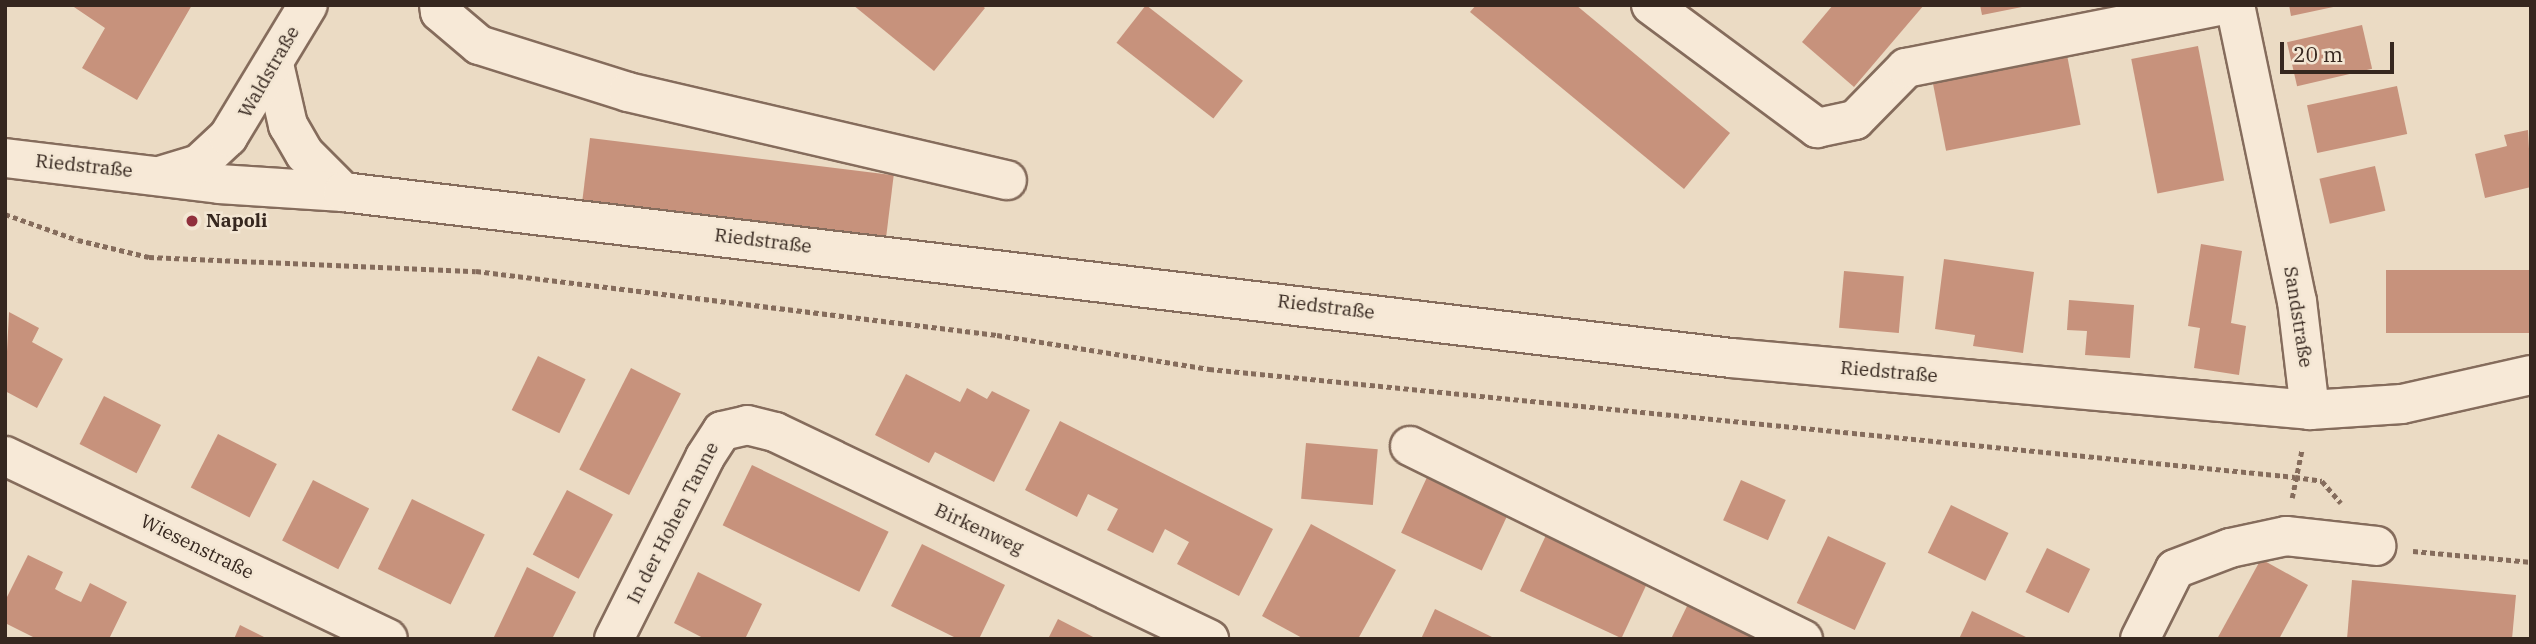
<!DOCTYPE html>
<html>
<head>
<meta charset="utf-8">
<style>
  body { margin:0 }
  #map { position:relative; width:2536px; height:644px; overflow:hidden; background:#ebdbc4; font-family:"IBM Plex Serif",serif }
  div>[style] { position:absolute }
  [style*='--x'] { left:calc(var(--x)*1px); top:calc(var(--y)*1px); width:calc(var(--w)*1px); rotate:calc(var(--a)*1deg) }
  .building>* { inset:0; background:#c7927c; transform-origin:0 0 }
  .path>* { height:4.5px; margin-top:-2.25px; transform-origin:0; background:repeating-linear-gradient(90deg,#856c5c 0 5px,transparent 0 8.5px) }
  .roads { filter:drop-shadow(2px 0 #856c5c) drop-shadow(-2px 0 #856c5c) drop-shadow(0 2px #856c5c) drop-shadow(0 -2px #856c5c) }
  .minor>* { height:38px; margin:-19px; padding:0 19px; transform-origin:19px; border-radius:19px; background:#f7e9d7 }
  .dots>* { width:19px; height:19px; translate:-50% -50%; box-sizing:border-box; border:4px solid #f3e6d3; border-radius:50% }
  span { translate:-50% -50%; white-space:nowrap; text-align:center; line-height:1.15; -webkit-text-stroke:5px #f3e6d3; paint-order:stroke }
  .street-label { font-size:19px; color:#36271f }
  .poi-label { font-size:19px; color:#36271f; font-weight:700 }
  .left { translate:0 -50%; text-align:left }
  .frame { position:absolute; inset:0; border:7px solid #36271f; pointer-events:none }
  .scale { position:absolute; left:2280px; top:42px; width:114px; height:32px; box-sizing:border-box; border:4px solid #36271f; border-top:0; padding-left:9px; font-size:21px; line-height:24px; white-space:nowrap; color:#36271f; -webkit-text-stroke:5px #f3e6d3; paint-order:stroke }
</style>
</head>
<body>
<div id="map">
  <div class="building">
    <i style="clip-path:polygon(71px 5px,192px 5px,137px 100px,82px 68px,105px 28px)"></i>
    <i style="clip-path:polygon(853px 5px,981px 5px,985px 8px,934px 71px)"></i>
    <i style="left:1146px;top:5px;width:123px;height:48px;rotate:38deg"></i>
    <i style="clip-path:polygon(1476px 5px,1576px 5px,1730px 133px,1684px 189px,1470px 12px)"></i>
    <i style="clip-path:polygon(1833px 5px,1924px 5px,1854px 87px,1802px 42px)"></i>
    <i style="clip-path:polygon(1980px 5px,2027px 5px,2027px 6px,1982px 15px)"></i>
    <i style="clip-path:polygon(2289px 5px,2338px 5px,2338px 6px,2291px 16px)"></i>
    <i style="left:2362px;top:25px;width:45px;height:77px;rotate:77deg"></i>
    <i style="left:2198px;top:46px;width:137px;height:68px;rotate:79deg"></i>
    <i style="left:2067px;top:55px;width:71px;height:137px;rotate:79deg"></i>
    <i style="left:2397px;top:86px;width:49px;height:92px;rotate:78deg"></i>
    <i style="clip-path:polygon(2528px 130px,2531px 187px,2485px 198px,2475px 154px,2507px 146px,2504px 135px)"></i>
    <i style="left:590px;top:138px;width:306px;height:63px;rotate:7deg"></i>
    <i style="left:2375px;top:166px;width:46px;height:57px;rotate:77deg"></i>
    <i style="clip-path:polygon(2201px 244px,2242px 251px,2231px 323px,2246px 326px,2239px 375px,2194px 368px,2200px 328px,2188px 326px)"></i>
    <i style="clip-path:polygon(1944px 259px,2034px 272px,2023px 353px,1973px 346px,1975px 335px,1935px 329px)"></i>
    <i style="left:2531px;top:270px;width:63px;height:145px;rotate:90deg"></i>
    <i style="left:1844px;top:271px;width:60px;height:57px;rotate:5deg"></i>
    <i style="clip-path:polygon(2069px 300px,2134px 305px,2130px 358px,2085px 355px,2087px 331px,2067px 330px)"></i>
    <i style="clip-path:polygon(9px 312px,39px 328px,32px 342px,63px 359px,37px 408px,5px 391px)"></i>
    <i style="left:538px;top:356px;width:53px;height:60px;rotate:26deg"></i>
    <i style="left:631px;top:368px;width:56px;height:114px;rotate:27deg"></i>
    <i style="clip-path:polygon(906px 374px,960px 402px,967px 388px,987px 399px,992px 391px,1030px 410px,994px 482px,935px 452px,929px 463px,875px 435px)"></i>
    <i style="left:104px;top:396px;width:64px;height:54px;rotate:27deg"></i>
    <i style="clip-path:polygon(1060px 421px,1273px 529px,1239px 596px,1177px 564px,1189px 542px,1165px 529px,1153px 553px,1107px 530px,1118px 509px,1088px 494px,1077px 517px,1025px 490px)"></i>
    <i style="left:218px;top:434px;width:66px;height:60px;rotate:27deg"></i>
    <i style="left:1306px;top:443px;width:72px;height:56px;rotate:5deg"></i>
    <i style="left:752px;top:465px;width:152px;height:67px;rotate:26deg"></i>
    <i style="left:1429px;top:473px;width:89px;height:66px;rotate:25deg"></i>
    <i style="left:313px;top:480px;width:63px;height:68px;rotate:27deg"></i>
    <i style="left:1741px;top:480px;width:49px;height:44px;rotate:24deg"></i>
    <i style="left:567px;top:490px;width:52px;height:73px;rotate:28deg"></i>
    <i style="left:412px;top:499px;width:81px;height:78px;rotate:26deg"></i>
    <i style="left:1951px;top:505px;width:64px;height:53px;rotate:26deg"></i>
    <i style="clip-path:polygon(1311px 524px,1396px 570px,1358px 639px,1304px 639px,1262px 616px)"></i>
    <i style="left:1547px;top:533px;width:112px;height:64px;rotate:25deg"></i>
    <i style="left:1828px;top:536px;width:64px;height:74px;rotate:25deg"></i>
    <i style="clip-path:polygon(922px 544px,1005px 585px,979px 639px,958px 639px,891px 606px)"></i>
    <i style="left:2047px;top:548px;width:48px;height:49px;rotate:26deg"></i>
    <i style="clip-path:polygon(28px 555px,63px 572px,55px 589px,64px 594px,81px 602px,90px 583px,127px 602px,109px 639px,37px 639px,5px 623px,5px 601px)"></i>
    <i style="clip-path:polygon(2261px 559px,2308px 585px,2279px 639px,2217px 639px)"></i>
    <i style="clip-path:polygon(527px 567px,576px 592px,552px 639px,493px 639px)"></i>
    <i style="clip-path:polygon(698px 572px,762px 604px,745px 639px,705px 639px,674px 623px)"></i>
    <i style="clip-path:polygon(2352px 580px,2516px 595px,2512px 639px,2347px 639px)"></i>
    <i style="clip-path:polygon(1690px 600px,1774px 639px,1671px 639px)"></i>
    <i style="clip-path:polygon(1435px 609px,1496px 639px,1421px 639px)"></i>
    <i style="clip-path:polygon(1972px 611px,2030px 639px,1959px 639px)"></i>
    <i style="clip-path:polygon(1058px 619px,1097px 639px,1048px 639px)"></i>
    <i style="clip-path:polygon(240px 625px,268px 639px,234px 639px)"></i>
  </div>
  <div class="path">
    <i style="--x:5;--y:214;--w:77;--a:19.6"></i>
    <i style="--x:78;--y:240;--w:73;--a:13.5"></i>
    <i style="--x:149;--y:257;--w:327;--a:2.5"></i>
    <i style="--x:476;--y:271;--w:525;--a:7"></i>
    <i style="--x:997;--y:335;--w:215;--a:9.1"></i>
    <i style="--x:1209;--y:369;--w:1091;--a:5.68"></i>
    <i style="--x:2295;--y:477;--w:27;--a:8"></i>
    <i style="--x:2322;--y:481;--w:29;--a:49"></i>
    <i style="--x:2292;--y:498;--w:50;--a:-78.5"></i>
    <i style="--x:2413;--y:551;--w:119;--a:5.3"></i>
  </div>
  <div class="roads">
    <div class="minor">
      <i style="--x:439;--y:5;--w:7;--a:82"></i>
      <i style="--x:440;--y:12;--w:51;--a:40.2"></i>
      <i style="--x:479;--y:45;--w:156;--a:17.5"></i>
      <i style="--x:628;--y:92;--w:389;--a:13.1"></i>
      <i style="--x:1651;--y:5;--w:207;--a:36.5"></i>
      <i style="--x:1817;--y:128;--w:39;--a:-12"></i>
      <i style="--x:1855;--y:120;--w:73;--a:-45.6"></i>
      <i style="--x:1906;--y:68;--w:325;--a:-11.2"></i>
      <i style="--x:2235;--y:5;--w:302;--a:78.2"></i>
      <i style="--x:2297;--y:301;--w:110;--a:83.2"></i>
      <i style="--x:274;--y:64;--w:63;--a:77.1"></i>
      <i style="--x:288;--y:125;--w:34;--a:60"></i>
      <i style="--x:305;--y:154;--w:54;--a:45"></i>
      <i style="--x:5;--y:158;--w:216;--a:6.9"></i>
      <i style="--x:219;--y:184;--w:124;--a:3.7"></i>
      <i style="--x:343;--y:192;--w:1398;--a:6.82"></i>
      <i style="--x:1731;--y:358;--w:581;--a:5.13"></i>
      <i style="--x:2310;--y:410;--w:92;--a:-3.7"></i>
      <i style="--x:2402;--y:404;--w:132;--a:-12.7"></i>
      <i style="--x:163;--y:175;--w:38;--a:-17"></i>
      <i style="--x:199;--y:164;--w:40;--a:-43"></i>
      <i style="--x:228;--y:137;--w:154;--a:-58.8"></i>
      <i style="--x:1410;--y:446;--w:438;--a:26.2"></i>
      <i style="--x:5;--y:456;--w:424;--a:25.5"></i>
      <i style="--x:614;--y:639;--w:203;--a:-63.4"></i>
      <i style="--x:705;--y:457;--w:31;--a:-57"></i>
      <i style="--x:722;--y:431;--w:26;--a:-13"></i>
      <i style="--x:747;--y:425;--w:29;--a:14"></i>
      <i style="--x:775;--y:432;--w:481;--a:25.5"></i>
      <i style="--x:2140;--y:639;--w:78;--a:-63.4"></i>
      <i style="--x:2175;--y:569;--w:59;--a:-20.9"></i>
      <i style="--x:2230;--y:548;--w:57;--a:-12.1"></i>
      <i style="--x:2286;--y:536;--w:91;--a:6.3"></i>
    </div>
  </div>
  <div class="dots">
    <i style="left:192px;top:221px;background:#902f3c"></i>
  </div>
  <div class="street-label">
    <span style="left:269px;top:72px;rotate:-60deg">Waldstraße</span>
    <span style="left:84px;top:166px;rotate:6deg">Riedstraße</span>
    <span style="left:763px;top:241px;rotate:7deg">Riedstraße</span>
    <span style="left:1326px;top:307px;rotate:7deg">Riedstraße</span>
    <span style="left:2298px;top:317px;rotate:81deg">Sandstraße</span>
    <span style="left:1889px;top:372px;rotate:5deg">Riedstraße</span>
    <span style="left:673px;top:523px;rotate:-63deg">In der Hohen Tanne</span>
    <span style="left:979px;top:529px;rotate:25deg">Birkenweg</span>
    <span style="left:197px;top:547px;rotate:26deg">Wiesenstraße</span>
  </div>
  <div class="poi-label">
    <span class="left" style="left:206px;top:221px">Napoli</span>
  </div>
  <div class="frame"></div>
  <div class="scale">20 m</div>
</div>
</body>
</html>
